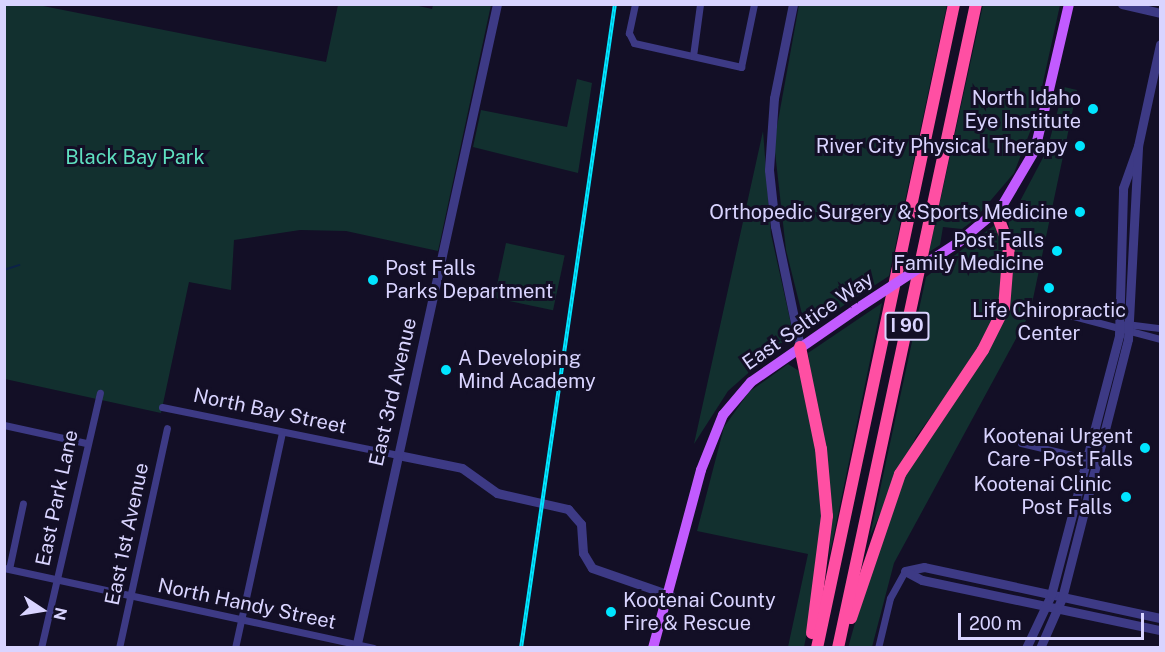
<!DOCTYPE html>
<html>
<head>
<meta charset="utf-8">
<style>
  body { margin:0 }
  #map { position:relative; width:1165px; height:652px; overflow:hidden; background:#130f26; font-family:"Public Sans",sans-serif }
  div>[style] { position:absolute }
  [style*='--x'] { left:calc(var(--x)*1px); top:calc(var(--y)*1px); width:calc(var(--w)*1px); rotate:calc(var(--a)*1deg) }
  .green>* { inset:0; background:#12302f; transform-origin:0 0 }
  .stream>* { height:1.5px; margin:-0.75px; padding:0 0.75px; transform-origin:0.75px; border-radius:0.75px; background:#0c2248 }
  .minor>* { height:7px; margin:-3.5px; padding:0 3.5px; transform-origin:3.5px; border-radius:3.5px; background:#3d3a85 }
  .tertiary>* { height:9px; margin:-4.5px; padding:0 4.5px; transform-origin:4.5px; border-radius:4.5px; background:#3d3a85 }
  .primary>* { height:10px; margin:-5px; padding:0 5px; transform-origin:5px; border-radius:5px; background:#c25bff }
  .motorway>* { height:12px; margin:-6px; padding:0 6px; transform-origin:6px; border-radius:6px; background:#ff4fa3 }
  .rail>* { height:4px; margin-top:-2px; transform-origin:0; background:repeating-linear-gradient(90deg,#130f26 0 4.5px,#00e5ff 0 9px); box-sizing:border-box; border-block:2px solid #00e5ff }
  .primary-bridge>* { height:10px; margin:-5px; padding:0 5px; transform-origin:5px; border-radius:5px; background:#c25bff }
  .dots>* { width:16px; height:16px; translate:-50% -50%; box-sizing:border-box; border:3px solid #130f26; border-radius:50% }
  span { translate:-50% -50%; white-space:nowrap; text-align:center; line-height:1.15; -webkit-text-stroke:6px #130f26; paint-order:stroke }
  .shield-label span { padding:2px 4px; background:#130f26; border:2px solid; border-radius:4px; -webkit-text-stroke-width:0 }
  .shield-label { font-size:18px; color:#d9d4ff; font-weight:700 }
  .poi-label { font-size:20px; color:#d9d4ff }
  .right { translate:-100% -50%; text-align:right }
  .left { translate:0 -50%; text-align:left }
  .park-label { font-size:20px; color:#5fe0c0 }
  .street-label { font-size:20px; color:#d9d4ff }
  .frame { position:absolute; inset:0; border:6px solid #d9d4ff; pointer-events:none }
  .north { position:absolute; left:12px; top:580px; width:60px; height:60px; -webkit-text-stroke:4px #130f26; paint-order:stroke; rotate:102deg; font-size:16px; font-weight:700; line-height:24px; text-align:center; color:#d9d4ff }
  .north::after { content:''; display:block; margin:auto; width:21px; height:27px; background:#d9d4ff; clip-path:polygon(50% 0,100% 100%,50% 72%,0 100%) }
  .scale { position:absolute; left:958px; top:613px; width:186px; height:27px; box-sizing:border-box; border:3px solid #d9d4ff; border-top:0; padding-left:8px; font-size:18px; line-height:21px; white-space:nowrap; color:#d9d4ff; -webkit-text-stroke:4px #130f26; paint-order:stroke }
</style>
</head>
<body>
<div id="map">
  <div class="green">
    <i style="clip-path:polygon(410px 4px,432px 9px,433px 5px,491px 5px,438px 251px,346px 231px,300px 230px,234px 240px,231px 290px,189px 282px,161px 413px,5px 379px,5px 5px,38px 5px,326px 62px,338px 5px)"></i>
    <i style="clip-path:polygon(799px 5px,947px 5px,889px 276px,806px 330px,786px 250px,774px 143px)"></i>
    <i style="clip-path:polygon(983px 5px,1060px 5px,1035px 119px,1014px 173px,974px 220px,962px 229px,943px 227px,940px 245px,929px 252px)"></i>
    <i style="clip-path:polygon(577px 79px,592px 83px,578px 173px,473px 147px,481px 110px,567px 127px)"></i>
    <i style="clip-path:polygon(1064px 87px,1077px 90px,1030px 313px,894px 563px,872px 647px,848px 648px,872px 562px,909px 464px,1005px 317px,1015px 262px,1007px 214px,1018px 205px,1047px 150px)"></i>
    <i style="clip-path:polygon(763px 131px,771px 234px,793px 333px,728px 391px,694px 444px)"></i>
    <i style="clip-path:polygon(996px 224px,1005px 237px,999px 310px,975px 356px,916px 437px,870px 536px,926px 277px)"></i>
    <i style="left:506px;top:243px;width:60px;height:56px;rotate:12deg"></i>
    <i style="clip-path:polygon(882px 303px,829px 558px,831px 529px,808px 353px)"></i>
    <i style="clip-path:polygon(788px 364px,799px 371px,821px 463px,823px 497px,818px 578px,804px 647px,788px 647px,808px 554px,697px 531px,724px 427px,749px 392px)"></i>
  </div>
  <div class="stream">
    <i style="--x:4;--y:270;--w:16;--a:-18"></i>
  </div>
  <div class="minor">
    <i style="--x:635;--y:4;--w:30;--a:102"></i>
    <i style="--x:629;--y:33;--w:11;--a:63"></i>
    <i style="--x:634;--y:43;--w:110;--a:12.6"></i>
    <i style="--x:741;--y:67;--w:64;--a:-78.3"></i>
    <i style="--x:693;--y:56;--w:52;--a:-82.3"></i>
    <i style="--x:1066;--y:314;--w:97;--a:14.9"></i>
    <i style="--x:1126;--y:324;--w:34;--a:7"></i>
    <i style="--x:162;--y:407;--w:241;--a:11.5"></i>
    <i style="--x:4;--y:425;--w:84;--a:12.4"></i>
    <i style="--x:1021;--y:443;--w:78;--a:13.3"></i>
    <i style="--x:4;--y:568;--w:378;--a:12.2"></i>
    <i style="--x:9;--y:569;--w:67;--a:-78"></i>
    <i style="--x:41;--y:648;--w:262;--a:-77"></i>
    <i style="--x:119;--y:648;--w:225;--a:-77.7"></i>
    <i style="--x:235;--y:648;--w:220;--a:-77.7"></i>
    <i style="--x:878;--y:648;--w:51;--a:-76.5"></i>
    <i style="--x:890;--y:598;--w:31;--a:-61"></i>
  </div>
  <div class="tertiary">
    <i style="--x:793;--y:4;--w:96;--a:101.4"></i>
    <i style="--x:774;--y:98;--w:72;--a:94"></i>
    <i style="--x:769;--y:170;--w:56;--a:83.9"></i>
    <i style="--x:775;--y:226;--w:124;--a:78.3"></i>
    <i style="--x:1122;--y:4;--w:39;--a:13"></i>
    <i style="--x:398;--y:455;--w:65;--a:11.5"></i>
    <i style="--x:462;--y:468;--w:43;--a:35.5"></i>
    <i style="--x:497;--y:493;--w:73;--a:12.7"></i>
    <i style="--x:568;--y:509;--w:20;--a:49"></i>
    <i style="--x:581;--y:524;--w:29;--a:86"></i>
    <i style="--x:583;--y:553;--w:17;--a:59"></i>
    <i style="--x:592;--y:568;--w:83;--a:19.1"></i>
    <i style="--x:1160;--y:618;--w:241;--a:-167.8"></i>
    <i style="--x:924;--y:567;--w:19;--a:168"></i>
    <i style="--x:905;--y:571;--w:19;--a:28"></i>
    <i style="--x:922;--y:580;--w:243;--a:11.9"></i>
    <i style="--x:356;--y:648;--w:659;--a:-77.65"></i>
    <i style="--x:1026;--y:648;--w:59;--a:-64.7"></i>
    <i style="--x:1051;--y:595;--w:269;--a:-75.3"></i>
    <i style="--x:1119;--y:335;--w:147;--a:-88.4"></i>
    <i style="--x:1123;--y:188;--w:45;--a:-70.3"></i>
    <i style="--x:1138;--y:146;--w:104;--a:-77.8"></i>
    <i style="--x:1040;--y:648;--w:55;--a:-66.3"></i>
    <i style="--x:1062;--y:598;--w:267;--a:-75.7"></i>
    <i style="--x:1128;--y:339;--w:193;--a:-87"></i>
  </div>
  <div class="primary">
    <i style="--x:959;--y:242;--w:56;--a:-39.9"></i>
    <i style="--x:1002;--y:206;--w:65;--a:-59.5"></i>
    <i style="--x:1035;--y:150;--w:150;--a:-76.9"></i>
    <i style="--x:653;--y:648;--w:184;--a:-74.9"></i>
    <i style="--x:701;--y:470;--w:59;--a:-68.2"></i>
    <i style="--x:723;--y:415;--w:43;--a:-49.7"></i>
    <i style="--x:751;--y:382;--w:126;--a:-34.7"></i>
  </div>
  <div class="motorway">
    <i style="--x:800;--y:347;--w:104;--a:78.4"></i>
    <i style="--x:821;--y:449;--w:67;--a:84.9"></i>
    <i style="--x:827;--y:516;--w:118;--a:97.3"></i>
    <i style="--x:851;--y:618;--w:152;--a:-71.2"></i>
    <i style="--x:900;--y:474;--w:149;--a:-56.2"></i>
    <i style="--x:983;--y:350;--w:47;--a:-63.4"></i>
    <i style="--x:1004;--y:308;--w:62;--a:-85.4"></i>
    <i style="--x:1009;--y:246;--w:36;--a:-111"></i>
    <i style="--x:817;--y:648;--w:658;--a:-77.99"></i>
    <i style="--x:838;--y:648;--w:659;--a:-77.91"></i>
  </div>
  <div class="rail">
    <i style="--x:521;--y:648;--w:651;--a:-81.7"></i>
  </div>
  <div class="primary-bridge">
    <i style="--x:855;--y:310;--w:124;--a:-33.2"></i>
  </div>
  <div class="dots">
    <i style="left:1093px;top:109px;background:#00e5ff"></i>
    <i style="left:1080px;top:146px;background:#00e5ff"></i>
    <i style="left:1080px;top:212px;background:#00e5ff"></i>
    <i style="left:1057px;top:251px;background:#00e5ff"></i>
    <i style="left:373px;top:280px;background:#00e5ff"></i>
    <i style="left:1049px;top:288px;background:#00e5ff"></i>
    <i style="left:446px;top:370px;background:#00e5ff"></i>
    <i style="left:1145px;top:448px;background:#00e5ff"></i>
    <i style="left:1126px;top:497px;background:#00e5ff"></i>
    <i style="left:611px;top:612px;background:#00e5ff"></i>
  </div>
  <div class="shield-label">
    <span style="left:907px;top:326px">I 90</span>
  </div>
  <div class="poi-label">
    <span class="right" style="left:1081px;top:110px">North Idaho<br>Eye Institute</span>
    <span class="right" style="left:1068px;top:146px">River City Physical Therapy</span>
    <span class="right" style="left:1068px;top:212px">Orthopedic Surgery &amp; Sports Medicine</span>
    <span class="right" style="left:1044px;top:252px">Post Falls<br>Family Medicine</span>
    <span class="left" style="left:385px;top:280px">Post Falls<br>Parks Department</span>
    <span style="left:1049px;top:322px">Life Chiropractic<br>Center</span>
    <span class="left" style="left:458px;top:370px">A Developing<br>Mind Academy</span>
    <span class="right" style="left:1133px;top:448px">Kootenai Urgent<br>Care - Post Falls</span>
    <span class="right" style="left:1112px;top:496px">Kootenai Clinic<br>Post Falls</span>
    <span class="left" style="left:623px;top:612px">Kootenai County<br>Fire &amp; Rescue</span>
  </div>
  <div class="park-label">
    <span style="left:135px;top:157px">Black Bay Park</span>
  </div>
  <div class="street-label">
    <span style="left:808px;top:321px;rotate:-35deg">East Seltice Way</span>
    <span style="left:393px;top:392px;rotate:-77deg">East 3rd Avenue</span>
    <span style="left:270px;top:411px;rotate:12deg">North Bay Street</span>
    <span style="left:57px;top:498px;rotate:-78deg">East Park Lane</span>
    <span style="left:127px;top:534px;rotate:-78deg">East 1st Avenue</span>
    <span style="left:247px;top:604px;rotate:12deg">North Handy Street</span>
  </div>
  <div class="frame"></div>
  <div class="north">N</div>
  <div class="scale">200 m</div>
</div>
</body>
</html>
